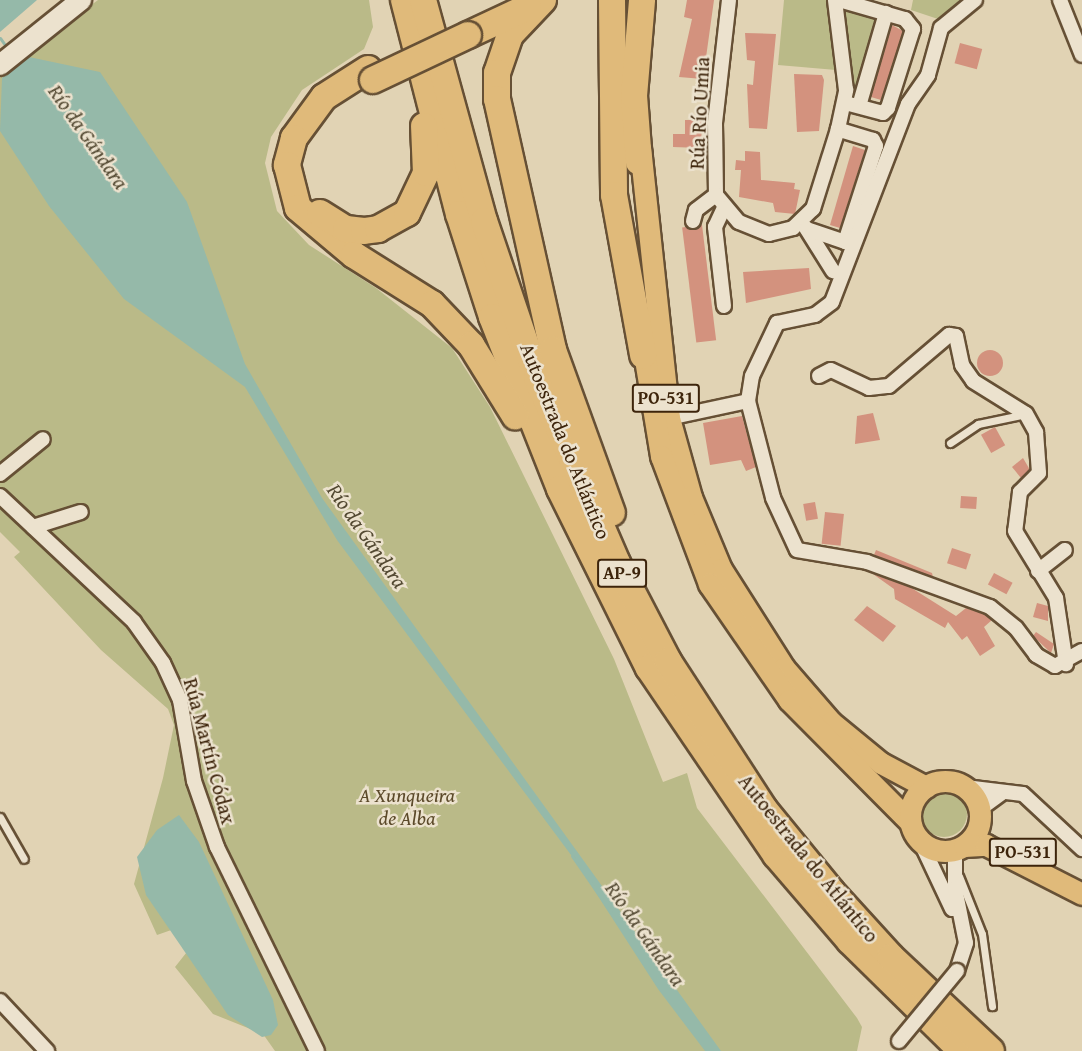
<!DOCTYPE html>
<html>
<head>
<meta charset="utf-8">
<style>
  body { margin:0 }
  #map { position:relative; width:1082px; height:1051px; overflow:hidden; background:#e1d3b4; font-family:"Gentium Book Plus",serif }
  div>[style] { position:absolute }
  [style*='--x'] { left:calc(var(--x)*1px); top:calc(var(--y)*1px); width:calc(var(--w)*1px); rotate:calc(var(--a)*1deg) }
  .green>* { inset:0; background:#baba88 }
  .round { border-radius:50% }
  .water>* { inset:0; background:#95b9a9 }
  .stream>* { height:3px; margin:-1.5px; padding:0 1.5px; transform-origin:1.5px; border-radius:1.5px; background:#95b9a9 }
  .building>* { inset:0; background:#d3927e; transform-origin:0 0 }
  .roads { filter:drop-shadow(2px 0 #665035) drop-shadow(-2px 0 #665035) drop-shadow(0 2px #665035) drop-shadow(0 -2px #665035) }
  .service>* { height:7px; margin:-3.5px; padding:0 3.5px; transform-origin:3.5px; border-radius:3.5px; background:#ece2ce }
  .minor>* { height:14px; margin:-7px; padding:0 7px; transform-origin:7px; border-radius:7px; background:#ece2ce }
  .secondary>* { height:20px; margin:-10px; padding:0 10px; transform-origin:10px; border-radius:10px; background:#ece2ce }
  .primary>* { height:21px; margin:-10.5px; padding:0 10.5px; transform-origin:10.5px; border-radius:10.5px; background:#e0ba7a }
  .primary>.ring { margin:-10.5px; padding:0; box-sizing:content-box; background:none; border:21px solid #e0ba7a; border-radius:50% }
  .motorway>* { height:26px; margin:-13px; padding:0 13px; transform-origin:13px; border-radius:13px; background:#e0ba7a }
  .bridges { filter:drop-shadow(2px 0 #665035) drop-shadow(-2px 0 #665035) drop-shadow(0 2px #665035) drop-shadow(0 -2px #665035) }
  .minor-bridge>* { height:14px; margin:-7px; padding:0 7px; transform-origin:7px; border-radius:7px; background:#ece2ce }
  .motorway-bridge>* { height:26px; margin:-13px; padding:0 13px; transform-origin:13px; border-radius:13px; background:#e0ba7a }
  span { translate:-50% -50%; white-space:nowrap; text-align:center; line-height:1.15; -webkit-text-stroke:5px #ece2ce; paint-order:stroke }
  .shield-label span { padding:2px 4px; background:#ece2ce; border:2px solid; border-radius:4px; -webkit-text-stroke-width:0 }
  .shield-label { font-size:18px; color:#3d240b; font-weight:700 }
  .street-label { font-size:20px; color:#3d240b }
  .park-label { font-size:20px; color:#5c4a2a; font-style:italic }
  .water-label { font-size:21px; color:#534932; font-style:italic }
</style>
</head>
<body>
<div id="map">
  <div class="green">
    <i style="clip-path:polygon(98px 0,369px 0,373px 27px,364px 49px,302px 90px,271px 137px,265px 163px,277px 211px,309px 245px,376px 288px,452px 348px,490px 407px,614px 659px,663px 782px,687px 773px,697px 808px,857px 1018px,862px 1027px,857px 1051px,275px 1051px,263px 1034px,213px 1014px,175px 967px,194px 943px,177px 928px,157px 935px,134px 884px,163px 778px,174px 725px,168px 709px,101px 650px,14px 557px,20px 552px,0 532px,0 74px)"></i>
    <i style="clip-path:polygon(784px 0,826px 0,836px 70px,778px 65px)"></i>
    <i style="clip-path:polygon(913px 0,967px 0,941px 20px,911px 10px)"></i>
    <i style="clip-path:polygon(845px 6px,877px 17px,879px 23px,857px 95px,852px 93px)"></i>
    <i class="round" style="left:921px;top:791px;width:46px;height:46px"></i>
  </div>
  <div class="water">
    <i style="clip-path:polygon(0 0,37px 0,0 32px)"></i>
    <i style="clip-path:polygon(29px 57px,100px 72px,187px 202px,245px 364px,322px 498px,721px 1051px,705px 1051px,658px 989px,574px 859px,337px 540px,245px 387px,124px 299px,49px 206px,0 131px,2px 78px)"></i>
    <i style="clip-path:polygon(179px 815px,199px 842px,273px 1000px,278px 1025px,271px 1035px,262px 1037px,228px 1015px,146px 895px,137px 857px,157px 830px)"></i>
  </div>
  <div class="stream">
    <i style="--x:0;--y:38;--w:14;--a:54"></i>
    <i style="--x:572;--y:856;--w:68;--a:55.1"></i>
  </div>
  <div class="building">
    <i style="clip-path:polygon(687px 0,714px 0,703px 79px,679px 77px,692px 19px,684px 17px)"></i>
    <i style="clip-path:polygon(892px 25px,903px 31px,881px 100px,871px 97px)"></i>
    <i style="clip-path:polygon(745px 33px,776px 34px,767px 129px,749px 128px,747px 84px,753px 85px,755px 61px,747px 60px)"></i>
    <i style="left:960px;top:43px;width:23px;height:21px;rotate:15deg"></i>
    <i style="clip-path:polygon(794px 74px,822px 75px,824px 80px,819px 131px,797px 132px)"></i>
    <i style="clip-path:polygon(685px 120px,702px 120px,701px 148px,673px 147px,673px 134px,685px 134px)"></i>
    <i style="clip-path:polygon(853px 146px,865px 150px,840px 228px,830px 225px)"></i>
    <i style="clip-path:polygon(745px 151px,760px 152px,761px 180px,795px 183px,794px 189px,800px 190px,795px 214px,775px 212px,773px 203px,739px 197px,741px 170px,735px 170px,736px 160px,745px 161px)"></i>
    <i style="left:702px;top:225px;width:116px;height:20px;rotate:83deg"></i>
    <i style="clip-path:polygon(809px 268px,811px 289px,746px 303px,743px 272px)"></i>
    <i class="round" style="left:977px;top:350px;width:26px;height:26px"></i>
    <i style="clip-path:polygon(873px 413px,880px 440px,855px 444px,857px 416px)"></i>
    <i style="clip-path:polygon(742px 416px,756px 467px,746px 471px,741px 460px,710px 465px,703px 423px)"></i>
    <i style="left:995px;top:427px;width:21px;height:16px;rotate:61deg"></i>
    <i style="clip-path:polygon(1023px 458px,1030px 470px,1021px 478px,1012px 467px)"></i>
    <i style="left:961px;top:496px;width:16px;height:12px;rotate:4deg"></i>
    <i style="left:815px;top:502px;width:17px;height:12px;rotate:80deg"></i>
    <i style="left:825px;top:512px;width:19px;height:32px;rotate:6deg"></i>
    <i style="left:952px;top:548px;width:20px;height:16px;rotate:18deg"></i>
    <i style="clip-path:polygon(876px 550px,932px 573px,933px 577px,874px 555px)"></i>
    <i style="left:994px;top:573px;width:21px;height:13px;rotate:28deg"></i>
    <i style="clip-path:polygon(873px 574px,910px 587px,956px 616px,966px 608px,986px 615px,992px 620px,984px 627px,995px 646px,980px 656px,967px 636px,962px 640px,948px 622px,945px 628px,895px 599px,894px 589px)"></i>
    <i style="clip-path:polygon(1037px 603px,1048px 606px,1048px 621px,1033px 617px)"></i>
    <i style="clip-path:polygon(867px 606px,896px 626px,883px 642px,854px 620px)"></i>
    <i style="clip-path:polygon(1036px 632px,1054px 644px,1051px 653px,1033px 636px)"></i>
  </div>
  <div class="roads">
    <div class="service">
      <i style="--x:950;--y:443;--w:34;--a:-34"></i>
      <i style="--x:978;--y:424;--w:49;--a:-11.8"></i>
      <i style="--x:0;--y:817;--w:48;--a:60.3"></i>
      <i style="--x:959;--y:876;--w:62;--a:68.4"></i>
      <i style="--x:982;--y:934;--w:73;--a:82.1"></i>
    </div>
    <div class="minor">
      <i style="--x:729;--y:0;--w:124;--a:96.5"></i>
      <i style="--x:715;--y:123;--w:72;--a:89.2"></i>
      <i style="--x:716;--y:195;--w:35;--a:50"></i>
      <i style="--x:739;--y:222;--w:32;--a:22"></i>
      <i style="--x:769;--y:234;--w:25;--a:-14"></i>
      <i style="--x:793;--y:228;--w:28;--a:-44"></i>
      <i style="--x:813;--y:209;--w:84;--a:-72.6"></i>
      <i style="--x:838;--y:129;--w:40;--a:-78"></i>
      <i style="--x:846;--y:90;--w:91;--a:-97"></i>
      <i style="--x:839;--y:0;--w:69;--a:16.1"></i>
      <i style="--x:905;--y:19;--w:13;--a:51"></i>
      <i style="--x:913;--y:29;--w:83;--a:107.6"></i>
      <i style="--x:888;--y:108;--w:7;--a:135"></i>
      <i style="--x:883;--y:113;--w:39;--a:-165"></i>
      <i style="--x:1060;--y:0;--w:59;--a:68.2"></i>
      <i style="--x:859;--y:106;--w:97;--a:-73.8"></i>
      <i style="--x:693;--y:221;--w:11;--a:-75"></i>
      <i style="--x:696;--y:210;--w:25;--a:-37"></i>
      <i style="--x:806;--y:228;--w:51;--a:57.9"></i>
      <i style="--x:807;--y:229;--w:40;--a:18.9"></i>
      <i style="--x:845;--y:242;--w:101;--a:-72.1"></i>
      <i style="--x:876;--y:146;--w:7;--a:-117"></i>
      <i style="--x:873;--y:140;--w:37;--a:-163"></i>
      <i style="--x:724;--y:306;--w:80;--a:-96.5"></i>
      <i style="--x:715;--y:227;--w:21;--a:-65"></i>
      <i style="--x:819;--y:376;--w:13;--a:-27"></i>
      <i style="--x:831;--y:370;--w:42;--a:25.3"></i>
      <i style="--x:869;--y:388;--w:20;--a:-6"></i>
      <i style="--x:889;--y:386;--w:79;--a:-40.4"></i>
      <i style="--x:949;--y:335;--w:7;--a:8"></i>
      <i style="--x:956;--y:336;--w:30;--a:78"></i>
      <i style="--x:962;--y:365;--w:19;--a:55"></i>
      <i style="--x:973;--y:381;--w:62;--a:31.9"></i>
      <i style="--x:1026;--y:414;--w:21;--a:61"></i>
      <i style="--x:1036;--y:432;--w:41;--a:85.8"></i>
      <i style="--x:1039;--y:473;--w:27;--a:135"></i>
      <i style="--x:1020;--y:492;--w:39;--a:97"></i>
      <i style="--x:1015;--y:531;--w:79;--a:58.5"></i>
      <i style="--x:1056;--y:598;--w:67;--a:81.4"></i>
      <i style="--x:748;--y:401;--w:25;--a:-81"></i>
      <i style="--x:752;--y:376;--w:59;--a:-64.7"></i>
      <i style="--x:777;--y:323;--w:39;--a:-12"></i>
      <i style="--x:815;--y:315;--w:21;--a:-37"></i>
      <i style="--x:832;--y:302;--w:212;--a:-69"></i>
      <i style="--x:908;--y:104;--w:35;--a:-55"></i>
      <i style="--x:928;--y:75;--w:49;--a:-74.5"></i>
      <i style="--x:941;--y:28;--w:44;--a:-39.5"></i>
      <i style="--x:669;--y:418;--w:81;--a:-12.1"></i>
      <i style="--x:748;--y:401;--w:100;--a:75.5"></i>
      <i style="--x:773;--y:498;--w:57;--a:65.2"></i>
      <i style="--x:797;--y:550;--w:71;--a:9.7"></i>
      <i style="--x:867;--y:562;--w:131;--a:20.1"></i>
      <i style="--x:990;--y:607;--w:33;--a:39"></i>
      <i style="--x:1016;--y:628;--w:34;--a:53"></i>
      <i style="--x:1036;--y:655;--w:22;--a:30"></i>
      <i style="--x:1055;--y:666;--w:31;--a:-29"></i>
      <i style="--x:0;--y:474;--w:55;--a:-39.1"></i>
      <i style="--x:0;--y:496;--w:184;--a:43.2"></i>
      <i style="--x:134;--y:622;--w:50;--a:54.7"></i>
      <i style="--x:163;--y:663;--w:41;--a:65.3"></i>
      <i style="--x:180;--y:700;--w:82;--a:80.2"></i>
      <i style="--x:194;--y:781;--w:70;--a:70.8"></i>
      <i style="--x:217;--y:847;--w:227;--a:63.9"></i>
      <i style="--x:33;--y:527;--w:50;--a:-17.4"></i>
      <i style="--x:1038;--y:571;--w:34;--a:-38"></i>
      <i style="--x:965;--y:787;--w:58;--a:6.9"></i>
      <i style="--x:1023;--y:794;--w:81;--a:43"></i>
      <i style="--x:980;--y:809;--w:27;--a:-36"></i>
      <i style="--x:921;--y:843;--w:73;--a:64.8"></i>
      <i style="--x:955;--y:851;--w:37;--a:90"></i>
      <i style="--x:955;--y:888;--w:56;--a:78.7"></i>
      <i style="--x:966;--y:943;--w:29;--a:108"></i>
      <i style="--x:0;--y:1001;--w:69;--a:46.8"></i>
    </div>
    <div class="secondary">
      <i style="--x:0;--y:65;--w:104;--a:-38.7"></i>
    </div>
    <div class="primary">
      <i style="--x:640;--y:147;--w:273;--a:83.9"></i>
      <i style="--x:669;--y:418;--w:82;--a:74.4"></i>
      <i style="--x:691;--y:497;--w:78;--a:67.4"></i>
      <i style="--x:721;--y:569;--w:117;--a:57.5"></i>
      <i style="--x:784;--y:668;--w:72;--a:49"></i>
      <i style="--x:831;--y:722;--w:65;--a:39.4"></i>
      <i style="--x:881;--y:763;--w:51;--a:28.1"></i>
      <i style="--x:642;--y:341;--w:117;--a:80.6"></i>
      <i style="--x:661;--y:456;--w:137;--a:69.4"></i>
      <i style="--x:709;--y:584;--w:141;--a:55.4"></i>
      <i style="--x:789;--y:700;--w:172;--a:45.2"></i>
      <i class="ring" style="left:910px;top:781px;width:49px;height:49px"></i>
      <i style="--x:964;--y:846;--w:22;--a:-3"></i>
      <i style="--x:986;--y:845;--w:108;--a:27"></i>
    </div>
    <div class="motorway">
      <i style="--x:404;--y:0;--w:221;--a:75.6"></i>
      <i style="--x:459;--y:214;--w:108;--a:72.2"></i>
      <i style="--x:492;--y:317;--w:185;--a:68.4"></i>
      <i style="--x:560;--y:489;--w:200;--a:63.6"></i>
      <i style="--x:649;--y:668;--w:226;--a:55.8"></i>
      <i style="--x:776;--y:855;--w:113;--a:49.3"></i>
      <i style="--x:850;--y:941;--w:157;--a:44.5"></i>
      <i style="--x:423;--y:0;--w:229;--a:74.6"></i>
      <i style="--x:484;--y:221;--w:166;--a:71.3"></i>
      <i style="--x:537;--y:378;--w:202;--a:66.6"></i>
      <i style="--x:617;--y:563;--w:110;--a:62.5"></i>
      <i style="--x:668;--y:661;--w:176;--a:57"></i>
      <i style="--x:764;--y:809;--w:106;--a:50.7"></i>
      <i style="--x:831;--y:891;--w:89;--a:47.7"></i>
      <i style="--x:891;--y:957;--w:137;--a:43.2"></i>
      <i style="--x:543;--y:0;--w:48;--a:133.3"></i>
      <i style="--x:510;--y:35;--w:40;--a:108.9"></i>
      <i style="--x:497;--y:73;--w:26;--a:90"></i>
      <i style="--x:497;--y:99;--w:257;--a:77.4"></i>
      <i style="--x:553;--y:350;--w:173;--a:70.1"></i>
      <i style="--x:612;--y:0;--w:195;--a:89.4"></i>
      <i style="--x:614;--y:195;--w:163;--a:79.7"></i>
      <i style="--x:468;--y:35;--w:66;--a:-25"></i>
      <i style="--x:368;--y:69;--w:52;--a:147.5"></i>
      <i style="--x:324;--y:97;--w:51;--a:126.2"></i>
      <i style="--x:294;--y:138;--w:28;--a:105"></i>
      <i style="--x:287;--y:165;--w:44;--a:75.7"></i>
      <i style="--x:298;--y:208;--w:73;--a:40"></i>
      <i style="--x:354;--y:255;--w:92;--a:32.1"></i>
      <i style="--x:432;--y:304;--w:57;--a:46.4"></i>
      <i style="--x:471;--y:345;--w:84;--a:58.2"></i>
      <i style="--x:639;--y:162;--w:66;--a:-94.3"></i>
      <i style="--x:634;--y:96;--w:96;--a:-85.2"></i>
      <i style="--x:320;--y:213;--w:31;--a:32"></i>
      <i style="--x:346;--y:229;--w:18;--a:6"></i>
      <i style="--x:364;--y:231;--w:14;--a:-8"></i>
      <i style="--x:378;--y:229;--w:33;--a:-29"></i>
      <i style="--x:407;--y:213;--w:44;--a:-64.6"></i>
      <i style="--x:426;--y:173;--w:47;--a:-92.4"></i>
    </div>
  </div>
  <div class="bridges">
    <div class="minor-bridge">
      <i style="--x:899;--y:1041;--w:91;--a:-50.4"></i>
    </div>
    <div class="motorway-bridge">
      <i style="--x:373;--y:80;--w:105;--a:-25.3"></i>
    </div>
  </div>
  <div class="shield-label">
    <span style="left:666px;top:398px">PO-531</span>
    <span style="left:622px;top:573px">AP-9</span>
    <span style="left:1023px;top:852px">PO-531</span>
  </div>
  <div class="street-label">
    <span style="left:699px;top:113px;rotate:-87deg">Rúa Río Umia</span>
    <span style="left:566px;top:441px;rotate:68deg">Autoestrada do Atlántico</span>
    <span style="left:210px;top:751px;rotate:75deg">Rúa Martín Códax</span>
    <span style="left:809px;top:858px;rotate:51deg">Autoestrada do Atlántico</span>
  </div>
  <div class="park-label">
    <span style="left:407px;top:806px">A Xunqueira<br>de Alba</span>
  </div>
  <div class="water-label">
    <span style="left:88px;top:137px;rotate:55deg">Río da Gándara</span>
    <span style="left:367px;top:536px;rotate:55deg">Río da Gándara</span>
    <span style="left:645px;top:934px;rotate:55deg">Río da Gándara</span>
  </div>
</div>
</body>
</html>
